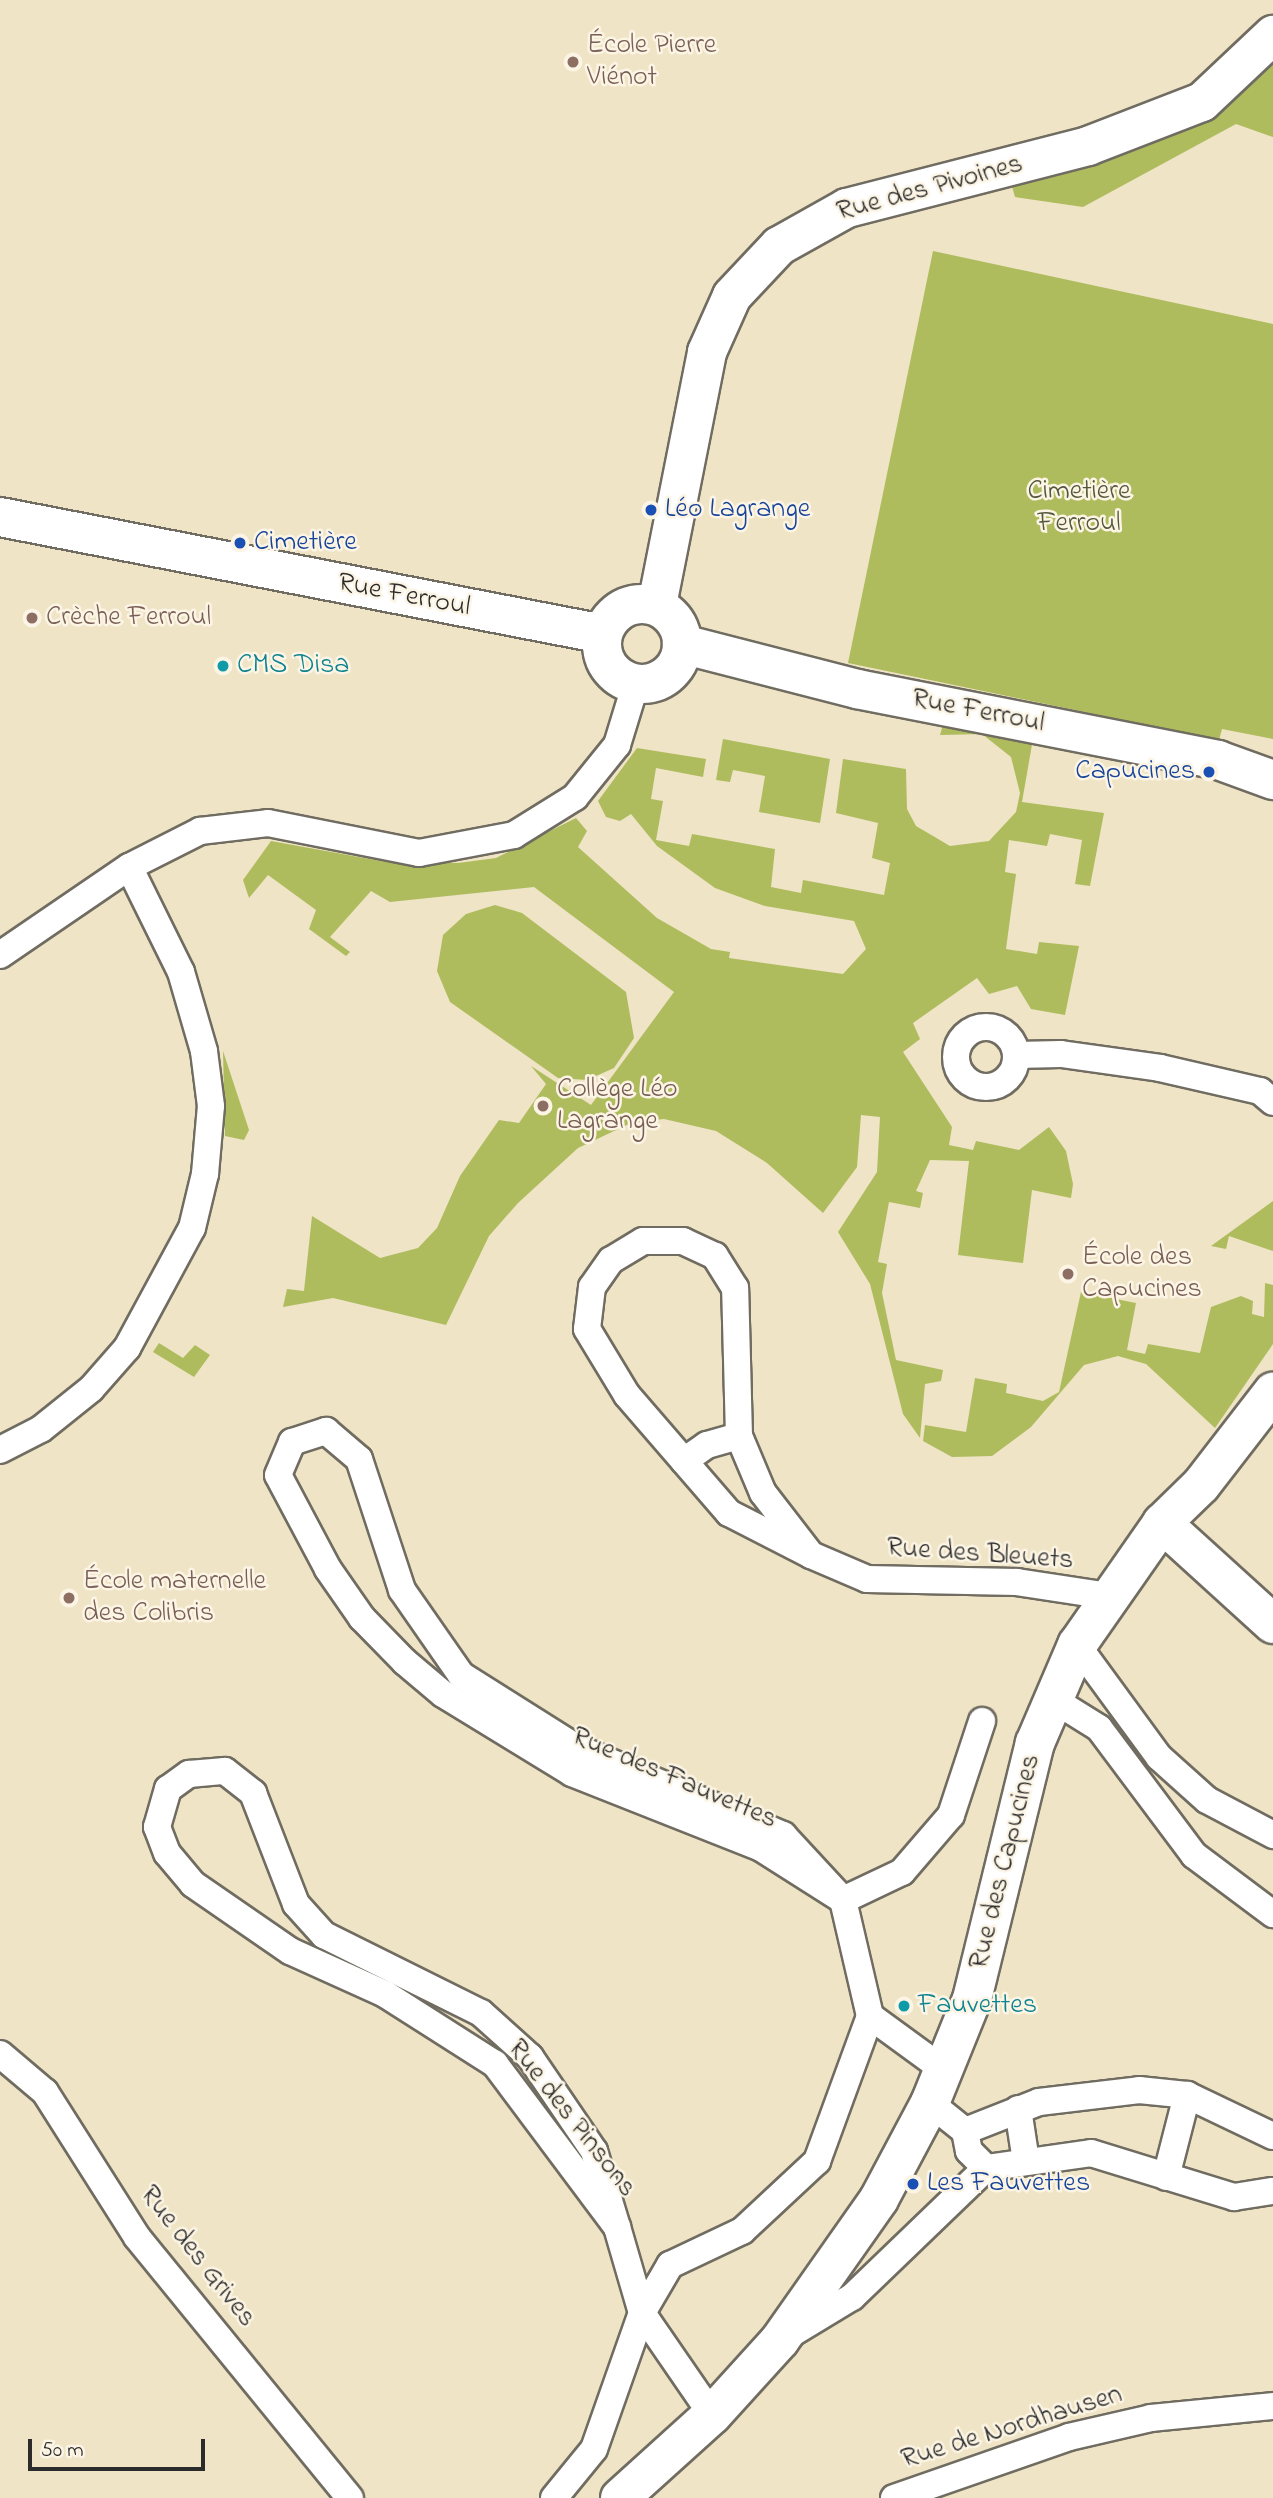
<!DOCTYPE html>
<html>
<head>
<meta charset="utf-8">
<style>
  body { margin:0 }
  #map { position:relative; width:1273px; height:2498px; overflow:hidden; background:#efe4c5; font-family:"Indie Flower",sans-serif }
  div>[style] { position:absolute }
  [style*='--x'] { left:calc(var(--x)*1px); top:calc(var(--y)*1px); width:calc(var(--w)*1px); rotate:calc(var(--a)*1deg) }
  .green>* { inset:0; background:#aebc5e }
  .roads { filter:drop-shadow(2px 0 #706c61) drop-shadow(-2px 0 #706c61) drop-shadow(0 2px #706c61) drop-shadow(0 -2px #706c61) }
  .street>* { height:26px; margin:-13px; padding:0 13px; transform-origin:13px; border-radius:13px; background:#fff }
  .street>.ring { margin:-13px; padding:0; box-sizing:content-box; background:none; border:26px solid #fff; border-radius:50% }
  .secondary>* { height:38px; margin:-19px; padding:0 19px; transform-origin:19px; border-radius:19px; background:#fff }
  .secondary>.ring { margin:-19px; padding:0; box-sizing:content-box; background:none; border:38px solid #fff; border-radius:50% }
  .dots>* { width:19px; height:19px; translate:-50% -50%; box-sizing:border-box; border:4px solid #fcf5e5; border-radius:50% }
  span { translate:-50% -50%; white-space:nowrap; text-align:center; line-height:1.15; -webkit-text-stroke:5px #fcf5e5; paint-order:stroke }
  .education-label { font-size:28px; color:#785e54 }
  .left { translate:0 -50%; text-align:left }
  .street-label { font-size:28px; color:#2b2b2b }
  .park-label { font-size:28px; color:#52563a }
  .transit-label { font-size:28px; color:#164399 }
  .right { translate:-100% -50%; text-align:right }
  .culture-label { font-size:28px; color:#0d838f }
  .scale { position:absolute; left:28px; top:2439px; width:177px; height:32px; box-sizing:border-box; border:4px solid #2b2b2b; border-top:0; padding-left:9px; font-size:21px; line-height:24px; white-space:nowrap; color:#2b2b2b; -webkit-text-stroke:5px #fcf5e5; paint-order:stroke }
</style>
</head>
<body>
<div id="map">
  <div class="green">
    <i style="clip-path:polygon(1273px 59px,1273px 137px,1236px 124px,1083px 207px,1015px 197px,1011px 183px)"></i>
    <i style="clip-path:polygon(933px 251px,1273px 324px,1273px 739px,1222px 729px,1219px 740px,848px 663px)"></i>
    <i style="clip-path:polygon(944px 721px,1033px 739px,1022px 802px,1104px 813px,1090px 886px,1075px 884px,1082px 840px,1050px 834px,1047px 846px,1009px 840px,1005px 872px,1016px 874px,1006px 949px,1037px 954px,1039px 942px,1079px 946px,1065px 1015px,1031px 1009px,1017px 986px,989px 994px,977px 978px,913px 1023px,920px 1039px,903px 1052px,952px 1127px,949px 1145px,973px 1150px,976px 1141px,1019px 1150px,1049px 1127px,1066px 1151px,1073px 1184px,1071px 1198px,1032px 1190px,1023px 1263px,958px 1255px,969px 1161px,930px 1160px,916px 1191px,923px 1193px,920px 1208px,889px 1202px,878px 1262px,887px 1264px,882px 1293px,896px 1360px,943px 1370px,941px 1381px,925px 1384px,920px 1438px,903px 1414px,870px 1284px,838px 1232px,877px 1172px,880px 1117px,861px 1115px,857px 1167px,823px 1213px,767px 1163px,716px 1131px,664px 1119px,631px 1123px,578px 1148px,518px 1203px,489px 1236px,446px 1325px,333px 1298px,283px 1307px,287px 1289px,304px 1291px,312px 1216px,380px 1258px,418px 1248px,437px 1228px,460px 1176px,499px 1120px,519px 1123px,546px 1084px,531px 1066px,591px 1105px,674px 992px,534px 887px,390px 902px,371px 891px,330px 937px,350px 952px,346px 956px,309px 929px,316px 910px,268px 875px,249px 898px,243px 880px,271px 841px,386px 862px,458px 863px,496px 858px,576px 818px,587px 831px,578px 847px,657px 918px,711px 949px,730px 952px,729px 958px,843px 974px,866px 949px,854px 921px,765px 906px,715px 888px,657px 846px,631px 814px,620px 821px,606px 817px,598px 801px,637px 748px,706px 759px,703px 777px,656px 768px,651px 799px,663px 801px,656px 840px,689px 846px,692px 834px,775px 849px,771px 887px,801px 893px,803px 880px,884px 895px,890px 863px,872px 858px,878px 823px,836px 813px,843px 759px,906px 769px,907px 809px,916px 826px,950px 846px,989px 841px,1016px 812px,1020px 793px,1011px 757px,982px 734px,940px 735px)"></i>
    <i style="clip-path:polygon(723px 739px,830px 759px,820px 823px,759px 812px,765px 776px,733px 770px,730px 782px,716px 780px)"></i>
    <i style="clip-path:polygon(495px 905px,522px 913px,626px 992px,634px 1038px,614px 1068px,587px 1080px,558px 1078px,450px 1002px,437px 971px,443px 935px,466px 914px)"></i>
    <i style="clip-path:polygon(223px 1051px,249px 1130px,244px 1140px,225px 1136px)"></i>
    <i style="clip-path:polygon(1273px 1201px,1273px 1251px,1229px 1236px,1226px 1249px,1211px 1246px)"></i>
    <i style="clip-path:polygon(1265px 1283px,1273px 1285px,1273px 1344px,1215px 1428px,1146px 1364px,1118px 1356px,1084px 1365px,1031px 1427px,992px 1456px,952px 1457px,923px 1441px,925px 1425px,966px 1432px,975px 1378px,1007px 1384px,1006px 1393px,1043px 1401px,1059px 1392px,1081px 1292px,1136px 1303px,1127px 1350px,1145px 1354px,1148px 1344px,1200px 1353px,1211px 1307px,1241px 1296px,1253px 1301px,1252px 1314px,1264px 1317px)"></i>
    <i style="clip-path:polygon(159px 1343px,183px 1358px,195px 1345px,210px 1355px,194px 1377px,153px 1352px)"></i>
  </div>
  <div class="roads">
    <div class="street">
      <i style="--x:0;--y:955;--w:156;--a:-34.3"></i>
      <i style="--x:129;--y:867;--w:80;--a:-26.9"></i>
      <i style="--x:200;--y:831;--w:68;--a:-6.7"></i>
      <i style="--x:268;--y:823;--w:154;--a:11.2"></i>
      <i style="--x:419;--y:853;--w:97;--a:-10.7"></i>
      <i style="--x:514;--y:835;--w:72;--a:-31.9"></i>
      <i style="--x:575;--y:797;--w:67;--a:-51.1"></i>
      <i style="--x:617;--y:745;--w:65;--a:-73"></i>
      <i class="ring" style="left:956px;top:1027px;width:34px;height:34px"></i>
      <i style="--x:1016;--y:1055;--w:45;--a:-1.3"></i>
      <i style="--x:1061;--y:1054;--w:100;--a:8"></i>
      <i style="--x:1160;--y:1068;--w:103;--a:13"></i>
      <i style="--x:1260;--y:1091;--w:17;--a:40"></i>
      <i style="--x:326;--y:1431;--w:43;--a:40.3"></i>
      <i style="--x:359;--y:1459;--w:138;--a:71.8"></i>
      <i style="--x:402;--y:1590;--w:103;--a:55.2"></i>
      <i style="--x:461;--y:1675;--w:137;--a:32.2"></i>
      <i style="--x:577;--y:1748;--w:224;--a:22.9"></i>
      <i style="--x:783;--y:1835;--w:88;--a:47.3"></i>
      <i style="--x:843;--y:1900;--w:97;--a:-147.6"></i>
      <i style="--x:761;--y:1848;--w:203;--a:-158.4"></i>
      <i style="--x:572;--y:1773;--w:151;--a:-148.5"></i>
      <i style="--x:443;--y:1694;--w:50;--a:-139.9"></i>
      <i style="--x:405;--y:1662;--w:62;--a:-134.3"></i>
      <i style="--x:362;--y:1618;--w:60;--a:-124.8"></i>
      <i style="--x:328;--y:1569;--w:106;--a:-118"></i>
      <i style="--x:278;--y:1475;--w:36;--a:-67"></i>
      <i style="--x:292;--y:1442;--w:36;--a:-18"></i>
      <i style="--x:0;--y:1450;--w:46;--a:-27.1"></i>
      <i style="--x:41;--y:1429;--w:64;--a:-38.7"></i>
      <i style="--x:91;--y:1389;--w:55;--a:-48.7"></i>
      <i style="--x:127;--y:1348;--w:136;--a:-61.6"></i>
      <i style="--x:192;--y:1228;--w:56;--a:-76.5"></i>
      <i style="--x:205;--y:1174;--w:68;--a:-85"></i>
      <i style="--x:211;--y:1106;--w:55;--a:-97.3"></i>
      <i style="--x:204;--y:1051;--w:82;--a:-106.2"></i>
      <i style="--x:181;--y:972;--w:117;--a:-116.3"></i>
      <i style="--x:684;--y:1461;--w:28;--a:-35"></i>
      <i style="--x:707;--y:1445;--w:33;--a:-16"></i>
      <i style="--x:811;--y:1555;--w:78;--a:-127.7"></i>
      <i style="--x:763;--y:1493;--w:62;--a:-112.8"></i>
      <i style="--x:739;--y:1436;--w:148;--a:-91.5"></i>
      <i style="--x:735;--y:1288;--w:38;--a:-122"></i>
      <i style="--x:715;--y:1256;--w:35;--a:-155"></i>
      <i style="--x:683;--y:1241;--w:40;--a:180"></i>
      <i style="--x:643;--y:1241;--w:37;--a:149"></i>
      <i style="--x:611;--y:1260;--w:33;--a:125"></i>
      <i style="--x:592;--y:1287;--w:42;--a:96.8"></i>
      <i style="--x:587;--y:1329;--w:77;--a:58.8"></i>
      <i style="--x:627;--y:1395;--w:156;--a:49.2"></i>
      <i style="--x:729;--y:1513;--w:92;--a:27.1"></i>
      <i style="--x:811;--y:1555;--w:61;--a:23.2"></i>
      <i style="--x:867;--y:1579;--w:150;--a:1.1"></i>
      <i style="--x:1017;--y:1582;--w:92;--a:8.7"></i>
      <i style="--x:1077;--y:1645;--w:139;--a:53.8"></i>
      <i style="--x:1159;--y:1757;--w:64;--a:41.9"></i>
      <i style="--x:1207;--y:1800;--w:75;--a:27.9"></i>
      <i style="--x:1054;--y:1700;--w:53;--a:31.9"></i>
      <i style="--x:1099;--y:1728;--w:159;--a:53.2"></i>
      <i style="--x:1194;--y:1855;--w:99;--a:36.8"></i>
      <i style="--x:0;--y:2054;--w:59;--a:40.2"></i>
      <i style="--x:45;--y:2092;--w:172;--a:57.6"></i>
      <i style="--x:137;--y:2237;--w:337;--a:50.8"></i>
      <i style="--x:944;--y:2070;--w:92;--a:-143.9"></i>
      <i style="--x:870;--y:2016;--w:119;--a:-103.1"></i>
      <i style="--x:843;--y:1900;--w:65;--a:-25.4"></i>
      <i style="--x:902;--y:1872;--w:75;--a:-49.3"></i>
      <i style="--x:951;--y:1815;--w:99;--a:-71.7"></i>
      <i style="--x:930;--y:2103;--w:45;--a:38.7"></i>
      <i style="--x:965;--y:2131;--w:20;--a:79"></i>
      <i style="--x:969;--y:2151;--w:24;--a:45"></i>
      <i style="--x:986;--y:2168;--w:106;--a:-8.1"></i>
      <i style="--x:1091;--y:2153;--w:150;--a:17.1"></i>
      <i style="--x:1234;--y:2197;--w:39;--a:-9"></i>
      <i style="--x:1018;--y:2109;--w:53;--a:81.3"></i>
      <i style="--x:965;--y:2131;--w:79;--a:-21.4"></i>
      <i style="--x:1039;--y:2102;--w:101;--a:-6.8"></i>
      <i style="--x:1139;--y:2090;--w:48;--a:5.9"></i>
      <i style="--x:1187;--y:2095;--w:95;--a:25.5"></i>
      <i style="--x:1166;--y:2177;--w:85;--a:-75.6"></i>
      <i style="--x:617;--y:2227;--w:204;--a:-126.8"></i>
      <i style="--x:495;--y:2064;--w:130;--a:-147.5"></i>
      <i style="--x:385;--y:1994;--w:104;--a:-155.6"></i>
      <i style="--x:290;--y:1951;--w:118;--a:-145.4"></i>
      <i style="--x:193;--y:1884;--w:40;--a:-130"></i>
      <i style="--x:167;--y:1853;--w:28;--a:-111"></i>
      <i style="--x:157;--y:1827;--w:40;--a:-74"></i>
      <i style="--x:168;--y:1789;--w:26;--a:-36"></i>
      <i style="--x:189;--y:1774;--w:36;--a:-5"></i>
      <i style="--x:225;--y:1771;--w:36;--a:38"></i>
      <i style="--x:253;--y:1793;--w:119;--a:68.8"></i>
      <i style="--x:296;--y:1904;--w:42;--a:47.9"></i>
      <i style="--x:324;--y:1935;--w:175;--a:26.4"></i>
      <i style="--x:481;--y:2013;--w:66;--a:41.9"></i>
      <i style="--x:530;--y:2057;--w:114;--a:55.8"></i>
      <i style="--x:594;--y:2151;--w:79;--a:73.2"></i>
      <i style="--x:617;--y:2227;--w:90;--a:73.8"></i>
      <i style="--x:642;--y:2313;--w:124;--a:55.5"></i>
      <i style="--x:791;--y:2334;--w:71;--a:-31.2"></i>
      <i style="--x:852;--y:2297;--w:186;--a:-43.9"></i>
      <i style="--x:554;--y:2498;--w:63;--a:-50.8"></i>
      <i style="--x:594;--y:2449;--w:144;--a:-70.6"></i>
      <i style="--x:642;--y:2313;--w:56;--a:-59.7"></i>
      <i style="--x:670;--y:2265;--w:80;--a:-25.3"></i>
      <i style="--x:742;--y:2231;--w:103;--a:-43"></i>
      <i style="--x:817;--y:2161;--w:154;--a:-69.9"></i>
      <i style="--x:894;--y:2498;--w:185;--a:-19.2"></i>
      <i style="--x:1069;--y:2437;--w:84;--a:-13"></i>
      <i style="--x:1151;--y:2418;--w:123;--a:-5.6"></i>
    </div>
    <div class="secondary">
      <i style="--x:0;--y:517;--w:614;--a:10.98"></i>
      <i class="ring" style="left:602px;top:604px;width:42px;height:42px"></i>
      <i style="--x:657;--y:605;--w:258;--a:-78.8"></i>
      <i style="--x:707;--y:352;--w:61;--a:-65.9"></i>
      <i style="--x:732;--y:296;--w:69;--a:-46.8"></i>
      <i style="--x:779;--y:246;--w:78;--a:-29.2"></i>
      <i style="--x:847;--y:208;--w:249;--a:-14.4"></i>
      <i style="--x:1088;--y:146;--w:122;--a:-21.1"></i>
      <i style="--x:1202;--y:102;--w:98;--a:-43.3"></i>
      <i style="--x:682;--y:644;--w:181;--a:14.4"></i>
      <i style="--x:857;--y:689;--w:368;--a:11.1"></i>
      <i style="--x:1218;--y:760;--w:59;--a:20"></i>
      <i style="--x:1162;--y:1523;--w:150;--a:42.3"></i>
      <i style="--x:620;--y:2498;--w:124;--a:-42.1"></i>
      <i style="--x:712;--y:2415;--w:101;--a:-47.8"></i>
      <i style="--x:780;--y:2340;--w:172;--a:-54.9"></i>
      <i style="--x:879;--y:2199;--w:109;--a:-62"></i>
      <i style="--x:930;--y:2103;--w:112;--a:-68"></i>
      <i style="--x:972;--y:1999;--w:264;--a:-76.2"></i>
      <i style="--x:1035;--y:1743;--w:107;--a:-66.8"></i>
      <i style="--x:1077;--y:1645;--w:149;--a:-55.1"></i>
      <i style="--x:1162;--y:1523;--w:54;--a:-44.3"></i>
      <i style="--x:1201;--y:1485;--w:118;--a:-52.3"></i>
    </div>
  </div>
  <div class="dots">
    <i style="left:573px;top:62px;background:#8d6e63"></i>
    <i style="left:651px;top:510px;background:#1a4fb4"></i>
    <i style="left:240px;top:543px;background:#1a4fb4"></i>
    <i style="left:32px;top:618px;background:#8d6e63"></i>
    <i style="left:223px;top:666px;background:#0f9aa8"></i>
    <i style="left:1209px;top:772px;background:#1a4fb4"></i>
    <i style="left:543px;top:1106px;background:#8d6e63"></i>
    <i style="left:1068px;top:1274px;background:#8d6e63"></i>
    <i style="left:69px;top:1598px;background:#8d6e63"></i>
    <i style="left:904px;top:2006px;background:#0f9aa8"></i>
    <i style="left:913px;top:2184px;background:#1a4fb4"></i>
  </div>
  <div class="education-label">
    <span class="left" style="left:587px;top:62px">École Pierre<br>Viénot</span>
    <span class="left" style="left:46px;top:618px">Crèche Ferroul</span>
    <span class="left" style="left:557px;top:1106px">Collège Léo<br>Lagrange</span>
    <span class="left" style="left:1082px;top:1274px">École des<br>Capucines</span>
    <span class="left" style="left:83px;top:1598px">École maternelle<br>des Colibris</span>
  </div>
  <div class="street-label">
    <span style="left:930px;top:189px;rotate:-15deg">Rue des Pivoines</span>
    <span style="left:404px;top:596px;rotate:11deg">Rue Ferroul</span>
    <span style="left:978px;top:712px;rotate:11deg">Rue Ferroul</span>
    <span style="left:980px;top:1555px;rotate:4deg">Rue des Bleuets</span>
    <span style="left:674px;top:1779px;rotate:23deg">Rue des Fauvettes</span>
    <span style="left:1006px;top:1862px;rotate:-76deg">Rue des Capucines</span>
    <span style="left:571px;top:2119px;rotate:52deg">Rue des Pinsons</span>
    <span style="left:197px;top:2257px;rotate:52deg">Rue des Grives</span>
    <span style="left:1012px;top:2428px;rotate:-17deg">Rue de Nordhausen</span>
  </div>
  <div class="park-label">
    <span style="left:1079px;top:508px">Cimetière<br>Ferroul</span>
  </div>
  <div class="transit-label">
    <span class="left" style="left:665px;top:510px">Léo Lagrange</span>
    <span class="left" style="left:254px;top:543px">Cimetière</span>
    <span class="right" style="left:1195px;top:772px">Capucines</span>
    <span class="left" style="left:927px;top:2184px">Les Fauvettes</span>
  </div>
  <div class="culture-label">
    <span class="left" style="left:237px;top:666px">CMS Disa</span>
    <span class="left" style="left:918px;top:2006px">Fauvettes</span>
  </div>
  <div class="scale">50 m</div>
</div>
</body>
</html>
